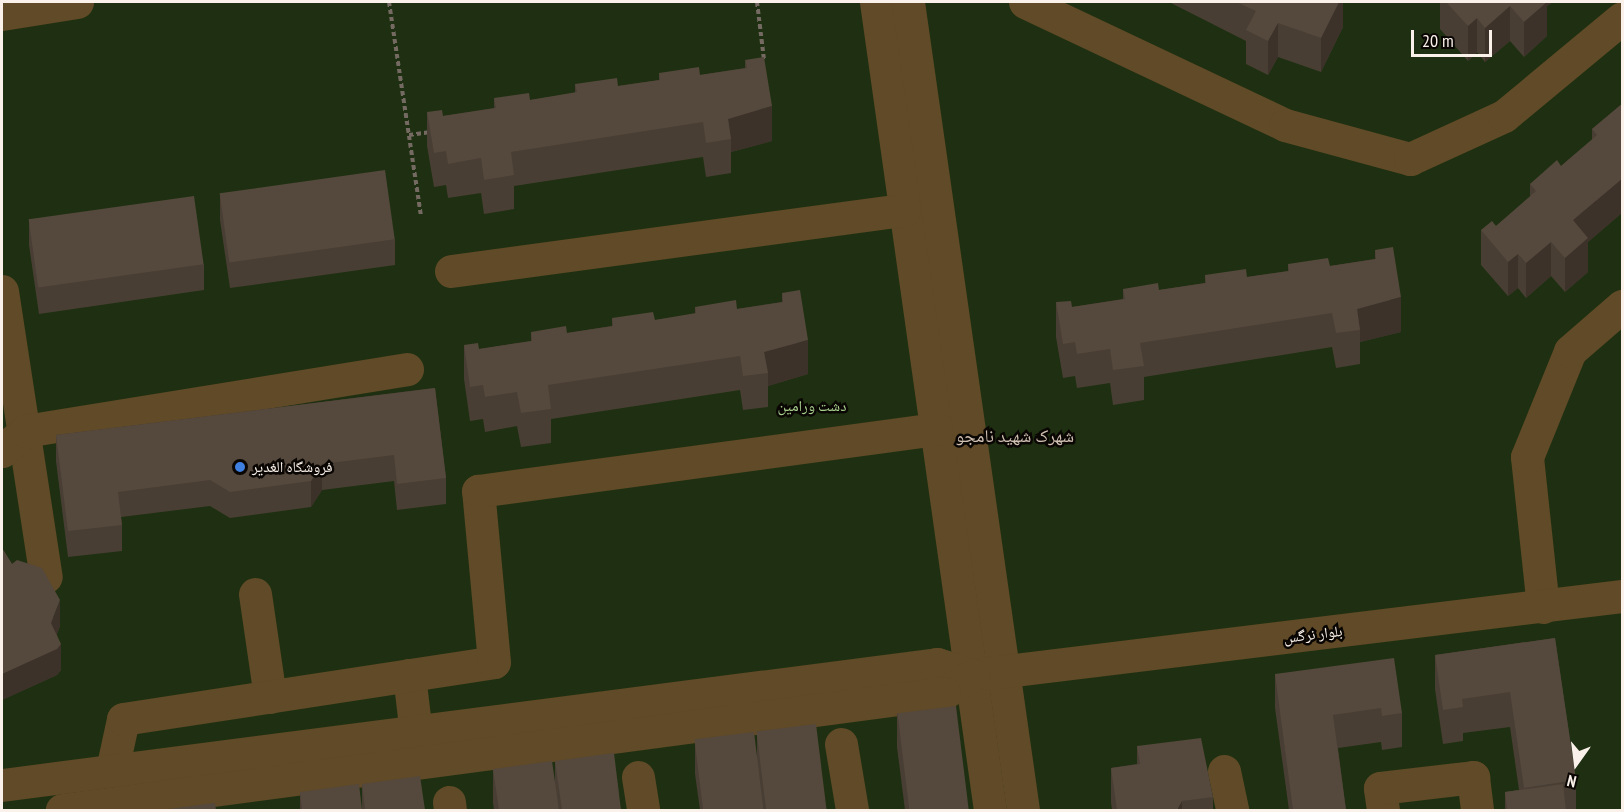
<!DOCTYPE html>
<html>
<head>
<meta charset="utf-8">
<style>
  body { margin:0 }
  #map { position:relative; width:1624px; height:812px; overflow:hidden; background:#25190f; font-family:"PT Sans Narrow","Noto Naskh Arabic",sans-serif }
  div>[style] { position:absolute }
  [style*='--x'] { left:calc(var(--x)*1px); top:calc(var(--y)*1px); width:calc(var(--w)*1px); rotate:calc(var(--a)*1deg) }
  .green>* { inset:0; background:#1e3011; transform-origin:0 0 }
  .path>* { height:4px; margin-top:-2px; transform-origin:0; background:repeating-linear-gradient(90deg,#756a62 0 4.5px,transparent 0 7.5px) }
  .minor>* { height:33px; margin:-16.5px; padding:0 16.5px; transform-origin:16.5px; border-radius:16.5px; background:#604a27 }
  .wall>* { inset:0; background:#493e34 }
  .shaded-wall>* { inset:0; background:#3c322a }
  .building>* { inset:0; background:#55483c; transform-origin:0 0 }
  .dots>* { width:16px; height:16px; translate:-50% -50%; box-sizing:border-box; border:3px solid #0a0603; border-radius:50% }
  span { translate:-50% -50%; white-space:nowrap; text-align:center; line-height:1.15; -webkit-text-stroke:5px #0a0603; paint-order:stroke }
  .park-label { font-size:15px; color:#a8d18e }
  .poi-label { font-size:15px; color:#faf1ea }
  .left { translate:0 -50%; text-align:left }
  .street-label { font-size:15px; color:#faf1ea }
  .quarter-label { font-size:18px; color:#d1c1b3 }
  .frame { position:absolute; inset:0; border:3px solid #faf1ea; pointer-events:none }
  .north { position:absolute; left:1546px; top:734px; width:60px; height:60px; -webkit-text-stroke:4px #0a0603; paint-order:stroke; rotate:194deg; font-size:16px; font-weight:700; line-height:24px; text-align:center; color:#faf1ea }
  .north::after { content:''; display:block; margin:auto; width:21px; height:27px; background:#faf1ea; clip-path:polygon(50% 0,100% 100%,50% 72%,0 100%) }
  .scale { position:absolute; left:1411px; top:30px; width:81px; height:27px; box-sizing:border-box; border:3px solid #faf1ea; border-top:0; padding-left:8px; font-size:18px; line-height:21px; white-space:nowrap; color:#faf1ea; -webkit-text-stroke:4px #0a0603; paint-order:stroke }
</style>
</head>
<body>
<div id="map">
  <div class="green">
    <i style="left:2px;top:2px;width:1620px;height:808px"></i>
  </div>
  <div class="path">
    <i style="--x:389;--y:2;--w:217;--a:81.5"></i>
    <i style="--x:757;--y:2;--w:58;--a:83.1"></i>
    <i style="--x:409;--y:135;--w:22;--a:-8"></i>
  </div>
  <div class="minor">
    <i style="--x:876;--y:2;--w:816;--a:81.97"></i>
    <i style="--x:908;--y:2;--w:816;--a:81.9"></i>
    <i style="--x:1025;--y:2;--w:288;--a:25.3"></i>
    <i style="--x:1285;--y:125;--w:130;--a:15.2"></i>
    <i style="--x:1410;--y:159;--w:103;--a:-24.6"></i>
    <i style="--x:1504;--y:116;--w:153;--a:-39.7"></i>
    <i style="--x:2;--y:14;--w:76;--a:-9.1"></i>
    <i style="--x:451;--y:271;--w:458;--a:-7.7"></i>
    <i style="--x:2;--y:291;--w:289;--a:81.3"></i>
    <i style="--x:2;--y:451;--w:30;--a:-41"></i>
    <i style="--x:25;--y:431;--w:387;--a:-9.2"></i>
    <i style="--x:255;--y:594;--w:104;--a:81.7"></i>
    <i style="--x:1543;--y:607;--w:151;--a:-96.1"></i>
    <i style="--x:1527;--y:457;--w:114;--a:-67.9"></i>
    <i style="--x:1570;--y:351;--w:69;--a:-40.9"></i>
    <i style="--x:981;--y:674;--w:646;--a:-6.94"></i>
    <i style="--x:409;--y:675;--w:77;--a:83.2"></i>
    <i style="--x:841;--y:744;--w:67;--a:80.5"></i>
    <i style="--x:112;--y:770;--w:52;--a:-77.8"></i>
    <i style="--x:123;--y:719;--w:375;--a:-8.7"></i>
    <i style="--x:494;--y:662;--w:172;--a:-95.3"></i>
    <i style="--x:478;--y:491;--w:463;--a:-7.7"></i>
    <i style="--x:1224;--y:771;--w:40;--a:78"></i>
    <i style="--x:638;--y:777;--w:33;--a:81"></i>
    <i style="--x:2;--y:785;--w:943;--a:-7.37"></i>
    <i style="--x:937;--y:664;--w:38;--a:17"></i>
    <i style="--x:973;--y:675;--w:34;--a:148"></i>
    <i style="--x:944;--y:693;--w:890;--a:172.44"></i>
    <i style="--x:449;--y:802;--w:8;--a:83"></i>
    <i style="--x:1383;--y:810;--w:22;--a:-98"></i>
    <i style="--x:1380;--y:788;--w:94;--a:-6.7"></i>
    <i style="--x:1473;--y:777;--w:33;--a:83"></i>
  </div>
  <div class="wall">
    <i style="clip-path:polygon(1169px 2px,1343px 2px,1343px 27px,1321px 72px,1278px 57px,1268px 75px,1246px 64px,1246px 41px)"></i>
    <i style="clip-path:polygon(1440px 2px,1553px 2px,1547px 6px,1547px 36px,1524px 57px,1510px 41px,1485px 62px,1477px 52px,1468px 61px,1440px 29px)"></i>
    <i style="clip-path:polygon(745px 60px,772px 141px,731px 152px,731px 173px,706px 177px,703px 157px,514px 186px,514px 209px,484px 214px,481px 193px,448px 198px,446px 185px,434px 187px,427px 146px,427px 112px,443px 116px,494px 108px,494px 98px,530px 100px,575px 93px,575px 84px,618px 86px,659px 80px,659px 73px,700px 75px,745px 68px)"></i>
    <i style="clip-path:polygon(1623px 103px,1623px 212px,1588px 242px,1588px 272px,1565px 292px,1551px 276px,1526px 298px,1518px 288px,1508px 296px,1481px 265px,1481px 230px,1496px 226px,1530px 197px,1530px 184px,1561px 166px,1592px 140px,1592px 129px)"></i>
    <i style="clip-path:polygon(220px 194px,395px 239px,395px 265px,230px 288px,220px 220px)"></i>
    <i style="clip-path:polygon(29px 219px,204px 264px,204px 290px,39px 314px,29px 245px)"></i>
    <i style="clip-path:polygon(1375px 250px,1401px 332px,1360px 342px,1360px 364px,1336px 368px,1332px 347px,1144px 377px,1144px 400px,1113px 405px,1110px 383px,1077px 388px,1075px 376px,1063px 378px,1056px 337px,1056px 302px,1072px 307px,1123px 299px,1123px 289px,1159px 290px,1205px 283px,1205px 275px,1247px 277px,1288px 271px,1288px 264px,1330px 266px,1375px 259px)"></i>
    <i style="clip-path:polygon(782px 293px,808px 374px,768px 386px,768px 407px,743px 410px,740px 390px,551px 419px,551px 443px,521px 447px,517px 426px,485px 432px,483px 419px,470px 421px,464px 379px,464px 345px,479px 349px,531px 341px,531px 332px,567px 333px,612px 326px,612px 318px,655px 320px,695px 314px,695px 307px,737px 309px,782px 302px)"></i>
    <i style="clip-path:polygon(435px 388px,446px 478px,446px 504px,397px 510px,394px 481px,322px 490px,311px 507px,230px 518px,210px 506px,121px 517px,122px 525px,122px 551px,68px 557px,56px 461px,56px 435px)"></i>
    <i style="clip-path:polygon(2px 548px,12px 564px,60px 626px,57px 634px,61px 670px,57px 675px,2px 700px)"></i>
    <i style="clip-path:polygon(1555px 638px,1576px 780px,1576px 810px,1505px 810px,1505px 792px,1519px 790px,1510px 727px,1463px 733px,1463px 741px,1443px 744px,1435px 689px,1435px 655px)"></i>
    <i style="clip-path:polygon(1275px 674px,1402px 713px,1402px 747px,1382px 750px,1381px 742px,1338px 748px,1346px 810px,1289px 810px,1275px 708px)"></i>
    <i style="clip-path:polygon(897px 713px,969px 810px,905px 810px,897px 747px)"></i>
    <i style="clip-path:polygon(757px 732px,827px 810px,700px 810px,695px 774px,695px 740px,757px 755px)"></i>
    <i style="clip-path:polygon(1137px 746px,1213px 797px,1213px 810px,1112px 810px,1111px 802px,1111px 768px,1137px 764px)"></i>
    <i style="clip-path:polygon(555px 761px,621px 810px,494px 810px,493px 803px,493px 769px,555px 785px)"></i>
    <i style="clip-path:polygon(362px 784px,425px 810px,300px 810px,300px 792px,362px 809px)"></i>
  </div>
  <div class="shaded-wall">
    <i style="clip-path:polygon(1339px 2px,1343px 2px,1343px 27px,1321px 72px,1321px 38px)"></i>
    <i style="clip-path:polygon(1532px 2px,1553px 2px,1547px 6px,1547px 36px,1524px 57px,1524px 22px)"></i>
    <i style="clip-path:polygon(1510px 6px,1510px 41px,1485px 62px,1485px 28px)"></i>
    <i style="clip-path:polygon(1477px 18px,1477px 52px,1468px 61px,1468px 26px)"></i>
    <i style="clip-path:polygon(1278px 23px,1278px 57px,1268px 75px,1268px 41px)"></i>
    <i style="clip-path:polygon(772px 106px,772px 141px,731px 152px,731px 139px,728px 119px)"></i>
    <i style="clip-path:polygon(1623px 178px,1623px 212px,1588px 242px,1588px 272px,1565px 292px,1565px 258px,1573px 220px)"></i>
    <i style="clip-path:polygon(1551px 242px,1551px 276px,1526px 298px,1526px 263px)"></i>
    <i style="clip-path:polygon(1518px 254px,1518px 288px,1508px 296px,1508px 262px)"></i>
    <i style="clip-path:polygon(1401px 297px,1401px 332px,1360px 342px,1360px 330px,1357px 309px)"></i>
    <i style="clip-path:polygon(808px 340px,808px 374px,768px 386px,768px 373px,764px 352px)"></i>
    <i style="clip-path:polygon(322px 464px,322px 490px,311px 507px,311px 481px)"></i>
    <i style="clip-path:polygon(60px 600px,60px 626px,51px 649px,51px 623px)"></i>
    <i style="clip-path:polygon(61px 644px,61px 670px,57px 675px,2px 700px,2px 674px)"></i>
    <i style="clip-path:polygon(1182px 801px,1182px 810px,1178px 810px,1178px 808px)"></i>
  </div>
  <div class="building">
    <i style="clip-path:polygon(1236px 2px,1339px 2px,1321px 38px,1278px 23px,1268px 41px,1246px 30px,1256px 11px)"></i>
    <i style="clip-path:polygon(1446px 2px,1547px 2px,1524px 22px,1510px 6px,1485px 28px,1477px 18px,1468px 26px)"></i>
    <i style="clip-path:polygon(764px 57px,772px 106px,728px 119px,731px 139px,706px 143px,703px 122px,511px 152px,514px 175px,484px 180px,481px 158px,448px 164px,446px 151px,434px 153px,427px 112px,442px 110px,443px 116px,496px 108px,494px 98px,529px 93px,530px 100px,577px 92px,575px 84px,617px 78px,618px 86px,660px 80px,659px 73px,699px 67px,700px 75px,747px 68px,745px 60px)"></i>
    <i style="clip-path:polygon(1623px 103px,1623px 178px,1573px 220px,1588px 238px,1565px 258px,1551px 242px,1526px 263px,1518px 254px,1508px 262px,1481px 230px,1492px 221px,1496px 226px,1536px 191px,1530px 184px,1557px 160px,1561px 166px,1597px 135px,1592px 129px)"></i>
    <i style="left:385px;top:170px;width:70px;height:167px;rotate:82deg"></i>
    <i style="left:194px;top:196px;width:69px;height:167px;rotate:82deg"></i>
    <i style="clip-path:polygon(1393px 247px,1401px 297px,1357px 309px,1360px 330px,1336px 333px,1332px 313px,1140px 343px,1144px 366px,1113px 370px,1110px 349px,1077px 354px,1075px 342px,1063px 344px,1056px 302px,1071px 301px,1072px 307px,1125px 299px,1123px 289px,1158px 283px,1159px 290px,1206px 283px,1205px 275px,1246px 269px,1247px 277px,1289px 271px,1288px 264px,1328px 258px,1330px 266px,1376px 259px,1375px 250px)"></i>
    <i style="clip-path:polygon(800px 290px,808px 340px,764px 352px,768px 373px,743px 376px,740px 356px,548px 385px,551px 409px,521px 413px,517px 392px,485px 397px,483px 385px,470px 387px,464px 345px,478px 343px,479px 349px,532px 341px,531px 332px,566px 326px,567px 333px,613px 326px,612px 318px,653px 312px,655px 320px,696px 313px,695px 307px,736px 300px,737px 309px,783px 302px,782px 293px)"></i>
    <i style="clip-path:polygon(435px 388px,446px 478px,397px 484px,394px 455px,322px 464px,311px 481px,230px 492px,210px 480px,118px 492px,122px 525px,68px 531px,56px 435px)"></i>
    <i style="clip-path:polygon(2px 548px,12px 564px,17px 560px,42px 568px,60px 600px,51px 623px,61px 644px,57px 649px,2px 674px)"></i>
    <i style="clip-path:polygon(1555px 638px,1576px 780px,1524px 788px,1510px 692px,1462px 699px,1463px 707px,1443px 710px,1435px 655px)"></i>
    <i style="clip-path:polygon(1394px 658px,1402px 713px,1382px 716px,1381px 708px,1333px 715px,1346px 810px,1293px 810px,1275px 674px)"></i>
    <i style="left:956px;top:706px;width:105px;height:59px;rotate:83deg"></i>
    <i style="left:816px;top:724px;width:87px;height:60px;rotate:83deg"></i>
    <i style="left:754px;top:732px;width:79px;height:60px;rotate:83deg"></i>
    <i style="clip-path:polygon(1201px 738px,1213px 797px,1182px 801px,1178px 808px,1178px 810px,1117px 810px,1111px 768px,1140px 764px,1137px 746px)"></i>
    <i style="clip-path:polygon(614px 753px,621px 810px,562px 810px,555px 761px)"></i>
    <i style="clip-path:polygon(552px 761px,559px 810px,499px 810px,493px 769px)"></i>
    <i style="clip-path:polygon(420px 776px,425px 810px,365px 810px,362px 784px)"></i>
    <i style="clip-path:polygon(359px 784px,362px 810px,302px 810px,300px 792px)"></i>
    <i style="clip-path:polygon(1563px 784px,1566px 810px,1507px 810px,1505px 792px)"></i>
    <i style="clip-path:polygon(215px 803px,216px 810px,160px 810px)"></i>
  </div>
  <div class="dots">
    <i style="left:240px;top:467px;background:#3f7fe0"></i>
  </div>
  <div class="park-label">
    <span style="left:812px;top:406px">دشت ورامین</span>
  </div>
  <div class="poi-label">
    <span class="left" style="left:252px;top:467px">فروشگاه الغدیر</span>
  </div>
  <div class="street-label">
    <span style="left:1313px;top:634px;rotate:-7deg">بلوار نرگس</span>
  </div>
  <div class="quarter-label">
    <span style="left:1015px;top:436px">شهرک شهید نامجو</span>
  </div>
  <div class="frame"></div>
  <div class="north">N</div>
  <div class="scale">20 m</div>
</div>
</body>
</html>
